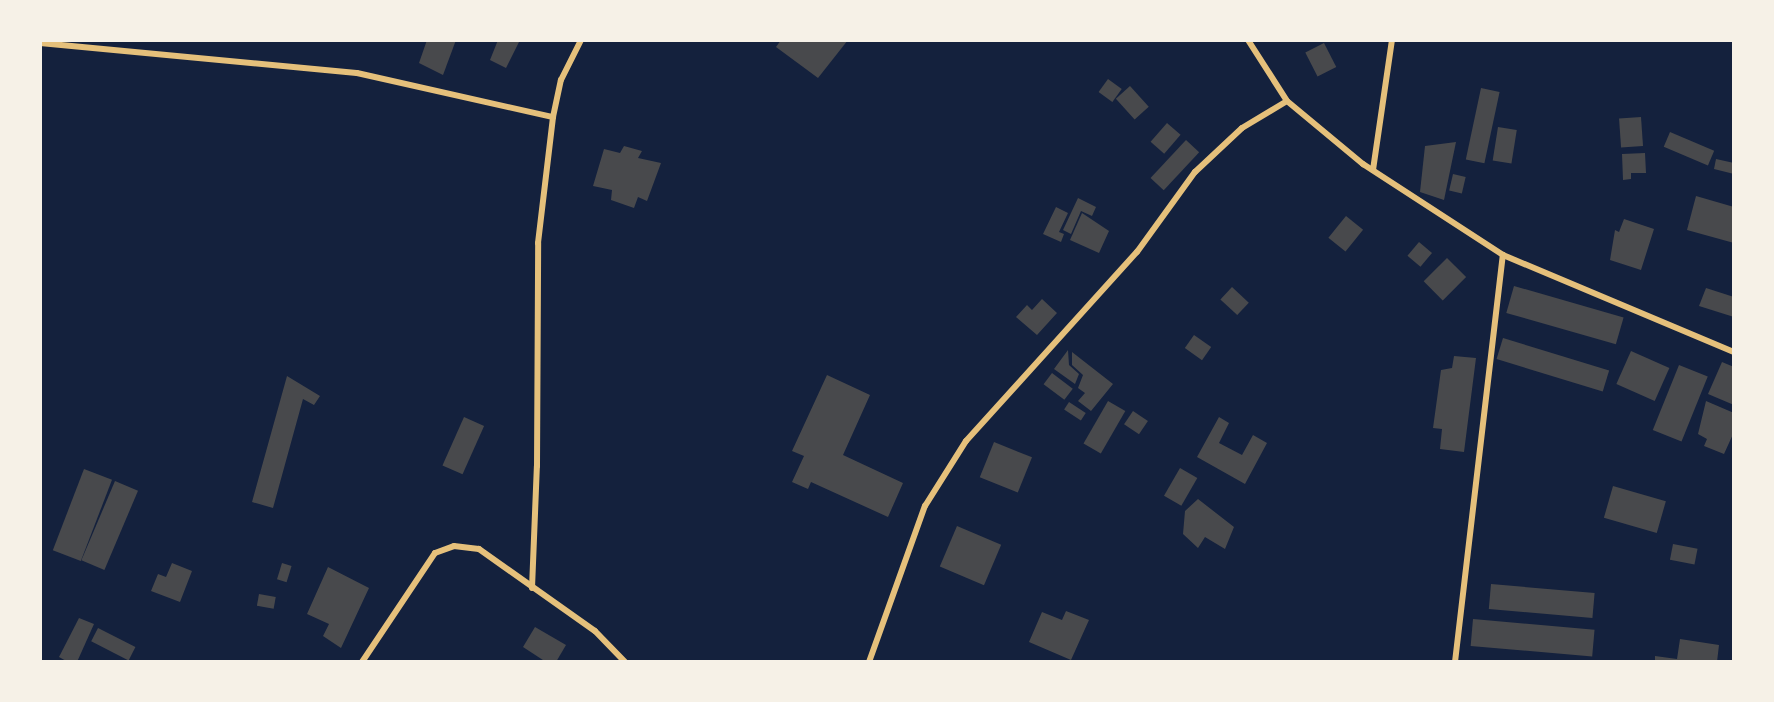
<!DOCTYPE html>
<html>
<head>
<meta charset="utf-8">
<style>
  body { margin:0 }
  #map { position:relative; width:1774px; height:702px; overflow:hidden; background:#14213d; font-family:"Zilla Slab",serif }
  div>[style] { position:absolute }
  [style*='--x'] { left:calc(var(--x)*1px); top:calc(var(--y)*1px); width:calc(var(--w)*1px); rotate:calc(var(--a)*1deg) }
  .building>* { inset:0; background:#48494c; transform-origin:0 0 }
  .minor>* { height:6px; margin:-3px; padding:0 3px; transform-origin:3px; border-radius:3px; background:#e5c07b }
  span { translate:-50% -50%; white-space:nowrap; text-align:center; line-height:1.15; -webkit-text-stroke:4.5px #f6f1e7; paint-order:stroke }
  .frame { position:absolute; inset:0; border:42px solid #f6f1e7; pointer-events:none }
</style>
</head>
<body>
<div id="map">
  <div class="building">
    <i style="clip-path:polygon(427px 40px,456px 40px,443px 75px,419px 63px)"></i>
    <i style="clip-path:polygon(498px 40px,520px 40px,506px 68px,490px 60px)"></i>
    <i style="clip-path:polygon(781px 40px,848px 40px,818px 78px,776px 47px)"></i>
    <i style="left:1324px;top:43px;width:27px;height:21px;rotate:63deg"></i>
    <i style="left:1108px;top:79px;width:17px;height:16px;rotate:36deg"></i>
    <i style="left:1130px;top:86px;width:28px;height:19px;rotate:48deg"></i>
    <i style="left:1481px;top:88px;width:19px;height:73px;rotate:12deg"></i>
    <i style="left:1641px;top:117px;width:29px;height:22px;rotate:86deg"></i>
    <i style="left:1167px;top:123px;width:18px;height:25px;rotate:41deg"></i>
    <i style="left:1498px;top:127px;width:19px;height:34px;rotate:9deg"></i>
    <i style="left:1670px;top:132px;width:48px;height:16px;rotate:23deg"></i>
    <i style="left:1186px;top:140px;width:18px;height:52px;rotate:43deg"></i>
    <i style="clip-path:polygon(1456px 142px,1444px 200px,1420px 192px,1425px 146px)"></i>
    <i style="clip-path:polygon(624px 146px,642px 151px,638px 158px,661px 163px,647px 201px,638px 197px,634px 208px,611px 200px,612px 190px,593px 186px,604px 149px,620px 153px)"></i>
    <i style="clip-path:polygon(1645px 153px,1646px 173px,1631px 173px,1631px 179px,1623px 180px,1622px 154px)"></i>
    <i style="clip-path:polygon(1716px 159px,1734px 163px,1734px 174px,1714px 169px)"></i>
    <i style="left:1453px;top:174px;width:13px;height:17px;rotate:13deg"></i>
    <i style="clip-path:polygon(1696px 196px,1734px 207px,1734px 243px,1687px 230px)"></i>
    <i style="clip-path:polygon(1078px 198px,1096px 207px,1092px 216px,1081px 211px,1071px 234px,1063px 230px)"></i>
    <i style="clip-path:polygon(1056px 207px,1068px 213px,1059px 232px,1064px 234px,1061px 242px,1043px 234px)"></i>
    <i style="clip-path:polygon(1082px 213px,1109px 231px,1099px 253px,1070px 240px)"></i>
    <i style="left:1346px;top:216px;width:22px;height:28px;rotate:39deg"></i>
    <i style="clip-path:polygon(1624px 219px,1654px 229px,1641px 270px,1610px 260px,1615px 230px,1619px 232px)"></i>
    <i style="left:1419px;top:242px;width:17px;height:18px;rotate:40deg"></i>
    <i style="left:1447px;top:258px;width:27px;height:33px;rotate:45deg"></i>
    <i style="left:1514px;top:286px;width:114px;height:28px;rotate:16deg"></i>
    <i style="left:1232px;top:287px;width:23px;height:17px;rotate:43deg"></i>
    <i style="clip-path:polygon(1706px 288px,1734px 297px,1734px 317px,1699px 306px)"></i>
    <i style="clip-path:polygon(1042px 299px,1057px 313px,1037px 335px,1016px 317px,1027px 305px,1032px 310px)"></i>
    <i style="left:1194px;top:335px;width:21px;height:16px;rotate:35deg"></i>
    <i style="left:1503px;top:338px;width:111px;height:22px;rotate:17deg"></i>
    <i style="clip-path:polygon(1068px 350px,1069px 365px,1079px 374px,1075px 384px,1054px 369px)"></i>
    <i style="left:1631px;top:351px;width:42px;height:36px;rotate:24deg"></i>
    <i style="clip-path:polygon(1072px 352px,1113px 384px,1091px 411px,1078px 401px,1085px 393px,1078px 388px,1083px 375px,1072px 365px)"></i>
    <i style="clip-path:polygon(1454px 356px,1476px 358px,1464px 452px,1440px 449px,1442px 429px,1433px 428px,1441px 370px,1452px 368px)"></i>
    <i style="clip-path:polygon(1722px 362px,1734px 367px,1734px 405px,1708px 394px)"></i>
    <i style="left:1679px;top:365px;width:31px;height:70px;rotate:22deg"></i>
    <i style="left:1052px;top:373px;width:26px;height:14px;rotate:37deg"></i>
    <i style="clip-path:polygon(827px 375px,870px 395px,843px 455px,903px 483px,888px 517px,811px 482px,808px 489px,792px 482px,804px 456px,792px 451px)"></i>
    <i style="clip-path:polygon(287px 376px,320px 396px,314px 405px,303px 399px,273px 508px,252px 502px)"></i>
    <i style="left:1108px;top:401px;width:20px;height:49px;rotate:30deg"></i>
    <i style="clip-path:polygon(1706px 401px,1734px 413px,1734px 432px,1724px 454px,1704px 446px,1707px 439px,1698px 434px)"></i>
    <i style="left:1069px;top:402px;width:20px;height:9px;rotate:33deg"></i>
    <i style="left:1133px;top:411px;width:18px;height:16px;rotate:34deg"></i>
    <i style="left:464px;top:417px;width:22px;height:53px;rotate:24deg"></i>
    <i style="clip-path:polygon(1219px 417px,1229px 423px,1219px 443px,1242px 455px,1253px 435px,1267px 443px,1245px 484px,1197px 457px)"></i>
    <i style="left:994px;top:442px;width:41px;height:38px;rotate:22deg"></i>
    <i style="left:1180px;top:468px;width:20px;height:32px;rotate:30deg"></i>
    <i style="left:84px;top:469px;width:30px;height:87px;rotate:21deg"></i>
    <i style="left:115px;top:481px;width:25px;height:86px;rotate:23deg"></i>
    <i style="left:1613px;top:486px;width:55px;height:33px;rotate:16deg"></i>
    <i style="clip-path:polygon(1198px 499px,1234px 527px,1225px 549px,1205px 537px,1198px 548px,1183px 534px,1185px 511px)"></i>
    <i style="left:957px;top:526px;width:48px;height:44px;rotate:23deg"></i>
    <i style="left:1673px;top:544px;width:25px;height:16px;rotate:11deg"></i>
    <i style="clip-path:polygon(172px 563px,192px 571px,180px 602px,151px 591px,158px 574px,166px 577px)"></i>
    <i style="left:282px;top:563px;width:10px;height:17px;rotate:17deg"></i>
    <i style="clip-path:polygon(328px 567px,369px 588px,341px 648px,323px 636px,329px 624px,307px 614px)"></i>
    <i style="left:1491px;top:584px;width:104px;height:25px;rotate:5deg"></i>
    <i style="left:259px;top:594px;width:17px;height:12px;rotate:10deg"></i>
    <i style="clip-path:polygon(1066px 611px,1089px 620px,1071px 660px,1029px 642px,1042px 612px,1062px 620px)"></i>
    <i style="clip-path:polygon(79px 618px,94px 624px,77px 662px,68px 662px,59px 657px)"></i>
    <i style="left:1473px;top:619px;width:122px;height:27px;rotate:5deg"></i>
    <i style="clip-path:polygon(535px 627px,566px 645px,556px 662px,546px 662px,523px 647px)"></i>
    <i style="left:98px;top:628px;width:42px;height:15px;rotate:27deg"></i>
    <i style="clip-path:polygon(1680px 639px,1719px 645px,1717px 662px,1655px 662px,1655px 656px,1677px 659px)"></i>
  </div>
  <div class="minor">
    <i style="--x:1248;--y:40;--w:72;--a:57.4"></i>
    <i style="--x:1287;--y:101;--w:99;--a:39.7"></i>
    <i style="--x:1363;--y:164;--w:167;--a:33"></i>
    <i style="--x:1503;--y:255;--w:251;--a:22.8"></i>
    <i style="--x:40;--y:43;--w:318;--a:5.4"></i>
    <i style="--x:357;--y:73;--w:201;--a:12.7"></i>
    <i style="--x:1373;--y:170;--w:131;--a:-81.7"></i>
    <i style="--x:532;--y:588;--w:122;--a:-87.7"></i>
    <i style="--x:537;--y:466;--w:223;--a:-89.7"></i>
    <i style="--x:538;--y:243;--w:127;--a:-83.2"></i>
    <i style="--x:553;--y:117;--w:38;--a:-78"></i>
    <i style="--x:561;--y:80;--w:45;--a:-63.4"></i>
    <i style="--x:362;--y:662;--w:131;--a:-56.2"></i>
    <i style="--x:435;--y:553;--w:20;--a:-20"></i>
    <i style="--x:454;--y:546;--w:25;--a:7"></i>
    <i style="--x:479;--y:549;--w:142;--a:35.3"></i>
    <i style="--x:595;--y:631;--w:43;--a:45.9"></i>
    <i style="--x:869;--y:662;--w:166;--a:-70.3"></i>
    <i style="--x:925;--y:506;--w:77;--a:-57.8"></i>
    <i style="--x:966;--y:441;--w:255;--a:-47.9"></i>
    <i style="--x:1137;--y:252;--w:99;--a:-54.1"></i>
    <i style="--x:1195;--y:172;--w:64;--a:-43.1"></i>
    <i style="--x:1242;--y:128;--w:52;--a:-31"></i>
    <i style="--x:1455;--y:662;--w:410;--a:-83.3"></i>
  </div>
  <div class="frame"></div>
</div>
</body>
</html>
